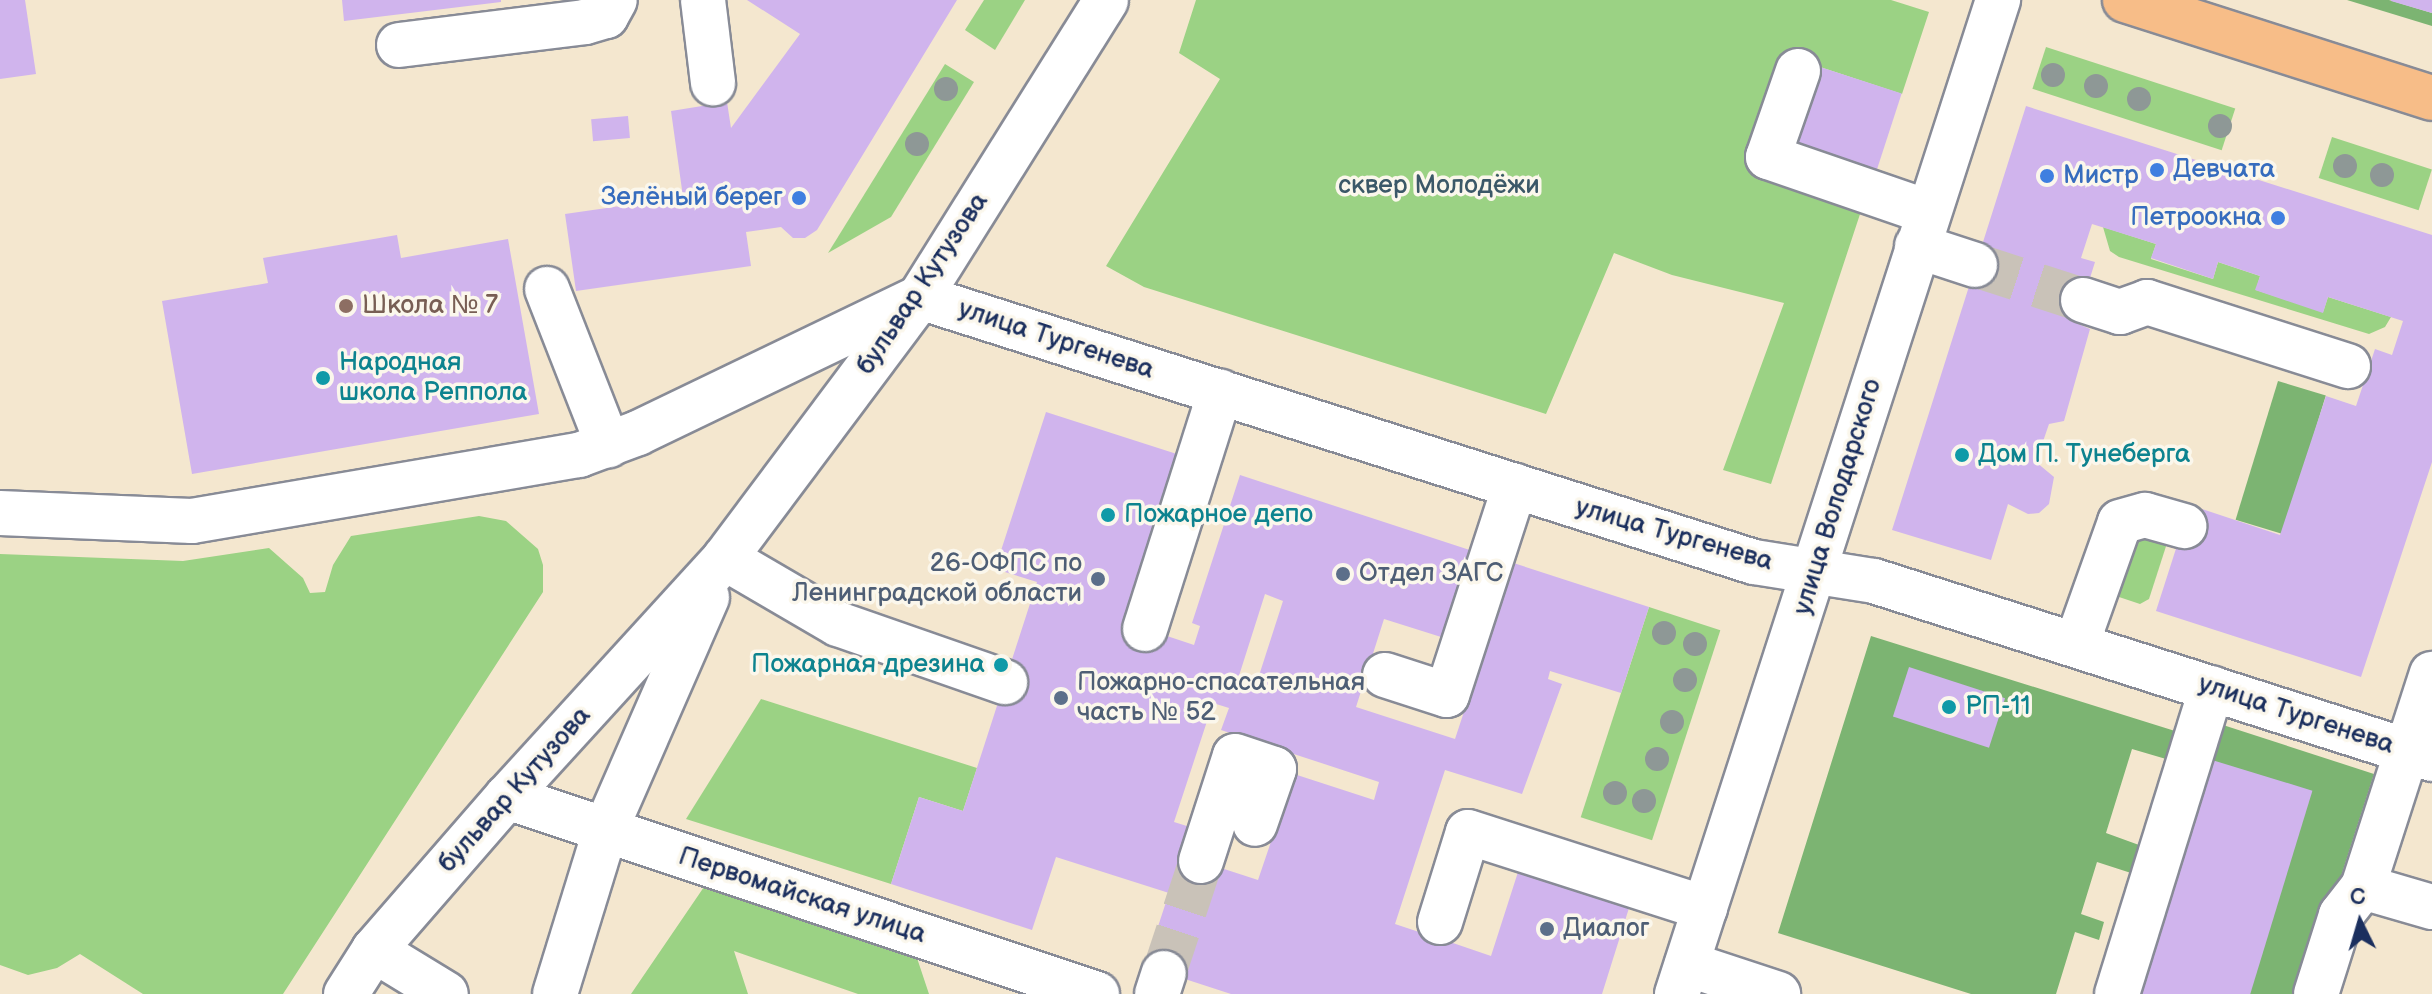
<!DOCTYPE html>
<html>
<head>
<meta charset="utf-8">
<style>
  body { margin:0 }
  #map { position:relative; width:2432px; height:994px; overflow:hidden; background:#f4e7cf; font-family:"Balsamiq Sans",sans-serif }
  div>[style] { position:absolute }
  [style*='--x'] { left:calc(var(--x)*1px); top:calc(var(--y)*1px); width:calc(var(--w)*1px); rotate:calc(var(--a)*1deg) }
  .green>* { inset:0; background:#9bd284; transform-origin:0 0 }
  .forest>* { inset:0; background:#7cb472; transform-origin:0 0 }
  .building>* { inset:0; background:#d0b4ed; transform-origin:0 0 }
  .minor-tunnel>* { height:44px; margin-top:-22px; transform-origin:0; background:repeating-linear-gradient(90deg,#c9c2b8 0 44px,transparent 0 66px) }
  .roads { filter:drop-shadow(2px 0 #888b96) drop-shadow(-2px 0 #888b96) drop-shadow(0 2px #888b96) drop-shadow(0 -2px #888b96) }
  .minor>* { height:44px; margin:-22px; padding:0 22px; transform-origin:22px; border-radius:22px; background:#fff }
  .major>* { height:44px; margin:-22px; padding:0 22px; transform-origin:22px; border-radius:22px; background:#f7bd88 }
  .trees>* { width:24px; height:24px; margin:-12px; border-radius:50%; background:#8e9896 }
  .dots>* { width:22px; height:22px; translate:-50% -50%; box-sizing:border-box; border:4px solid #fbf7ec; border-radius:50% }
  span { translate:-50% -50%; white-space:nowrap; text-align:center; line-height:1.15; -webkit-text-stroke:7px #fbf7ec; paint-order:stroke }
  .shop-label { font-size:26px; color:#366cbe }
  .left { translate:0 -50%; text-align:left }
  .right { translate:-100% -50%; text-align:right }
  .park-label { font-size:26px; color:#3b5868 }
  .street-label { font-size:26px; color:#1b2f5e }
  .education-label { font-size:26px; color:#785e54 }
  .culture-label { font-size:26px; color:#0d838f }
  .service-label { font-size:26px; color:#4e5e75 }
  .north { position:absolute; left:2320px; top:882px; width:80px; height:80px; -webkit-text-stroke:6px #fbf7ec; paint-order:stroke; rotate:355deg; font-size:22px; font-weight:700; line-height:32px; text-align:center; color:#1b2f5e }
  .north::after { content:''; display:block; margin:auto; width:28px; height:36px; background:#1b2f5e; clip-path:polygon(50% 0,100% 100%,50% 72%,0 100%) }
</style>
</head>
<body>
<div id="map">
  <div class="green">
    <i style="clip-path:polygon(984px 0,1025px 0,995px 50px,965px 30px)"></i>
    <i style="clip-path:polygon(1196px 0,1891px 0,1929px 12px,1902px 94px,1817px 66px,1864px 202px,1771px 484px,1723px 470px,1784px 303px,1672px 275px,1614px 253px,1546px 414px,1144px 287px,1106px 266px,1220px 79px,1179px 53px)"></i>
    <i style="left:2046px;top:47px;width:199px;height:44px;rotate:18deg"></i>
    <i style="clip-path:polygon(945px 64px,974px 82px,891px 217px,828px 253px)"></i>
    <i style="left:2332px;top:137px;width:105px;height:43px;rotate:18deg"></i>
    <i style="clip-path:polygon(2103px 227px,2156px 244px,2151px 259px,2213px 279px,2218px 262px,2260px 276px,2256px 290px,2323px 312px,2328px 297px,2391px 317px,2385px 327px,2369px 334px,2119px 257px,2110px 251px)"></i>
    <i style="clip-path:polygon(479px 516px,506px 521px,538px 549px,543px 565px,543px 592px,283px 994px,143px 994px,80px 954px,57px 968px,28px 975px,0 965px,0 554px,183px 561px,269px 548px,303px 578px,310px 593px,325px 592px,333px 565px,351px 536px)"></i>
    <i style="clip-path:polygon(2138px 536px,2169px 537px,2149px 599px,2140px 604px,2116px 596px)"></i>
    <i style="left:1649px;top:607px;width:75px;height:221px;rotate:18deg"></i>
    <i style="clip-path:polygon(761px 699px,977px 768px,963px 811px,919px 797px,891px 884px,686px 819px)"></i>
    <i style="clip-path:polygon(706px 884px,916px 955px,929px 994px,858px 994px,734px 951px,748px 994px,631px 994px)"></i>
  </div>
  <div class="forest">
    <i style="clip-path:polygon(2347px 0,2389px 0,2432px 13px,2432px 26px)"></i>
    <i style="left:2278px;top:381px;width:50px;height:145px;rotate:17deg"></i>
    <i style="clip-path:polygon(1871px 636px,2175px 731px,2166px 759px,2132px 749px,2106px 833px,2139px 845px,2131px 873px,2097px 862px,2081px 914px,2104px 922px,2099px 940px,2075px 932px,2056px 994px,1971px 994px,1778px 933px)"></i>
    <i style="clip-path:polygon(2223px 725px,2374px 774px,2303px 994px,2248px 994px,2212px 760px)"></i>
  </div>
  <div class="building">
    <i style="clip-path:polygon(0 0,25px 0,36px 74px,0 79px)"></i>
    <i style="clip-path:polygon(342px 0,501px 0,501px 2px,344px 21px)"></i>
    <i style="clip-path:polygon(747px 0,957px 0,817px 230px,805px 238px,793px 238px,781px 227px,746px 232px,751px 266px,576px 291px,565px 214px,683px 197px,671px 111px,727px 102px,731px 128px,800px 34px)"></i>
    <i style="clip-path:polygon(2432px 0,2432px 13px,2391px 1px,2391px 0)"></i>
    <i style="left:1817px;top:66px;width:89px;height:85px;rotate:18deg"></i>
    <i style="clip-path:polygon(2026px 106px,2432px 235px,2432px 462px,2361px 677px,2156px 611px,2190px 505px,2280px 535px,2326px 396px,2356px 406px,2375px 349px,2392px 355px,2403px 321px,2328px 297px,2323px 313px,2255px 290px,2260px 276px,2218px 262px,2213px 279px,2151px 258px,2156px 244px,2092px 224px,2081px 258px,2095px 262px,2076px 323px,2090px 329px,2064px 421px,2049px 424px,2036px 462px,2054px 477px,2049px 504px,2039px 513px,2028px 514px,2008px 504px,1991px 560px,1892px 530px)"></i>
    <i style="left:628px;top:116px;width:22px;height:37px;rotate:85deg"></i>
    <i style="clip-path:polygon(397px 235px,401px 258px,508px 239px,539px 414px,192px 474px,162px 301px,268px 283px,263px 258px)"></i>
    <i style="clip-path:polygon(evenodd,1046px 412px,1183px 456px,1128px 623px,1194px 645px,1200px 626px,1192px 623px,1240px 475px,1485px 555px,1457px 642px,1384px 619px,1356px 707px,1455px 739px,1484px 651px,1501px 559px,1649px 607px,1621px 693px,1550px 671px,1548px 679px,1562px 684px,1522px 794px,1445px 770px,1395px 924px,1422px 933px,1450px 932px,1450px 942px,1491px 956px,1518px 872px,1629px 908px,1602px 994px,1231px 994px,1145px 966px,1169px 893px,1056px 857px,1032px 930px,891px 884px,919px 797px,963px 811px,1037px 582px,995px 569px,1046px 412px,1265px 594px,1283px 601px,1255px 688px,1237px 682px,1265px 594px,1046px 412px,1213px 703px,1229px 708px,1221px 730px,1379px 782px,1374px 800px,1294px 774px,1258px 880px,1181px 855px,1190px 827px,1174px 822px,1213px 703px)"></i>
    <i style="left:1909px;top:667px;width:101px;height:52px;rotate:18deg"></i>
    <i style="left:2212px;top:760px;width:105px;height:245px;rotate:17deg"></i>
  </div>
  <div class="minor-tunnel">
    <i style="--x:1975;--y:265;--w:114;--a:18"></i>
    <i style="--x:1164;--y:973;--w:118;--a:-71.7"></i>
  </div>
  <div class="roads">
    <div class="minor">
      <i style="--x:703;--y:0;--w:84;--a:83.1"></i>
      <i style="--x:399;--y:45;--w:187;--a:-7"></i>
      <i style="--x:585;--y:22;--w:22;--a:-16"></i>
      <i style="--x:606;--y:16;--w:18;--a:-61"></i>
      <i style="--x:1798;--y:71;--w:91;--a:109.2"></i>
      <i style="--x:1768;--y:157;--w:169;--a:19"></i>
      <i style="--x:1917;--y:246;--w:61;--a:18.1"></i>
      <i style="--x:547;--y:289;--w:168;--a:68.6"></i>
      <i style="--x:920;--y:297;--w:875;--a:17.63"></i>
      <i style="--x:1754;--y:562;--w:121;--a:9"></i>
      <i style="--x:1874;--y:581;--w:586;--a:17.69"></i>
      <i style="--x:2083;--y:300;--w:39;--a:18"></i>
      <i style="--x:2120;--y:312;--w:29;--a:-20"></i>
      <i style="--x:2147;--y:302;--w:211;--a:17.7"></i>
      <i style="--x:0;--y:513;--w:192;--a:2.4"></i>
      <i style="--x:192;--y:521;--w:393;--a:-9.7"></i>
      <i style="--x:579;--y:455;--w:63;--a:-20.4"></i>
      <i style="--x:638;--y:433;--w:306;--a:-25.7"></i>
      <i style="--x:725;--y:558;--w:131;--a:30.3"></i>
      <i style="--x:838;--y:624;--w:177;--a:19.2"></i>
      <i style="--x:1145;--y:629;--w:249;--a:-72.4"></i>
      <i style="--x:2077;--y:643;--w:128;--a:-70.4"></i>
      <i style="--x:2120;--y:522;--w:26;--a:-16"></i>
      <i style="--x:2145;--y:515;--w:41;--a:15.8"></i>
      <i style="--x:1385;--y:675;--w:65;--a:17.9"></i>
      <i style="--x:1447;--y:695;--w:220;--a:-72"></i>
      <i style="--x:507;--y:797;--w:622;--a:18.46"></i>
      <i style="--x:1201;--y:861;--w:110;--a:-72.1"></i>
      <i style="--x:1235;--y:756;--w:41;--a:18.4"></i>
      <i style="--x:1274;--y:769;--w:58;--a:109.1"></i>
      <i style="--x:2363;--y:887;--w:72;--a:16.2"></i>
      <i style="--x:1440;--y:922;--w:94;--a:-72.7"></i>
      <i style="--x:1468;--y:832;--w:249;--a:17.8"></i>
      <i style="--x:374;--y:950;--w:84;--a:31.4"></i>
      <i style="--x:1687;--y:964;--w:96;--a:18.2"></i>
      <i style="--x:346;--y:994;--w:52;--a:-57.5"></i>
      <i style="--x:374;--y:950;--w:203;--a:-49"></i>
      <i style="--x:507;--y:797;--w:323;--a:-47.6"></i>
      <i style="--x:725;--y:558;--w:326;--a:-53.2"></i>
      <i style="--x:920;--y:297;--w:350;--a:-57.9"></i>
      <i style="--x:555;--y:994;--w:170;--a:-72.9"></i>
      <i style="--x:605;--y:831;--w:255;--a:-66.4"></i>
      <i style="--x:1157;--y:994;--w:22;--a:-72"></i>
      <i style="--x:1677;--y:994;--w:1045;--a:-72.1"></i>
      <i style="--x:2117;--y:994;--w:320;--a:-72.8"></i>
      <i style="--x:2316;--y:994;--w:83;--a:-72.4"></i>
      <i style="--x:2341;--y:915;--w:36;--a:-52"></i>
      <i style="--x:2363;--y:887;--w:224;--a:-72.1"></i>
    </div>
    <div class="major">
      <i style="--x:2125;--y:0;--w:322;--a:17.7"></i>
    </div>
  </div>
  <div class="trees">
    <i style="left:2053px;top:75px"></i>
    <i style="left:2096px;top:86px"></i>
    <i style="left:946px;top:89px"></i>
    <i style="left:2139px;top:99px"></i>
    <i style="left:2220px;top:126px"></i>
    <i style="left:917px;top:144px"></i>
    <i style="left:2345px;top:166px"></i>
    <i style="left:2382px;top:175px"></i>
    <i style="left:1664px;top:633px"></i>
    <i style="left:1695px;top:644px"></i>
    <i style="left:1685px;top:680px"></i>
    <i style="left:1672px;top:722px"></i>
    <i style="left:1657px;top:759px"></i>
    <i style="left:1615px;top:793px"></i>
    <i style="left:1644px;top:801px"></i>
  </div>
  <div class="dots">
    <i style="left:2157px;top:170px;background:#3f7fe0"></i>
    <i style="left:2047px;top:176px;background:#3f7fe0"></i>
    <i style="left:799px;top:198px;background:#3f7fe0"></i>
    <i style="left:2278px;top:218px;background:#3f7fe0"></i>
    <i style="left:346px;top:306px;background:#8d6e63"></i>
    <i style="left:323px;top:378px;background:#0f9aa8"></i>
    <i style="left:1962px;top:455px;background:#0f9aa8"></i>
    <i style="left:1108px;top:515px;background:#0f9aa8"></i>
    <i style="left:1343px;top:574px;background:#5c6f8a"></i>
    <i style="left:1098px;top:579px;background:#5c6f8a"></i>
    <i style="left:1001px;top:665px;background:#0f9aa8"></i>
    <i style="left:1061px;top:698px;background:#5c6f8a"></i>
    <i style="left:1949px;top:707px;background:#0f9aa8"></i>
    <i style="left:1547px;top:929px;background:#5c6f8a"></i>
  </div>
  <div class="shop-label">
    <span class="left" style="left:2173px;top:170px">Девчата</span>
    <span class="left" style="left:2063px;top:176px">Мистр</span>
    <span class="right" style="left:783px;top:198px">Зелёный берег</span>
    <span class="right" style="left:2262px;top:218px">Петроокна</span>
  </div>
  <div class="park-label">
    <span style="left:1439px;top:186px">сквер Молодёжи</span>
  </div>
  <div class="street-label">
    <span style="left:923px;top:284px;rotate:-56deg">бульвар Кутузова</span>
    <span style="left:1056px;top:340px;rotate:18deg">улица Тургенева</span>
    <span style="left:1838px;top:497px;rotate:-73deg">улица Володарского</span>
    <span style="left:1674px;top:535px;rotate:16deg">улица Тургенева</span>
    <span style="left:2296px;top:715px;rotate:18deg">улица Тургенева</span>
    <span style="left:515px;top:790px;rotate:-48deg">бульвар Кутузова</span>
    <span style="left:802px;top:896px;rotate:18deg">Первомайская улица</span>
  </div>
  <div class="education-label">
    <span class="left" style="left:362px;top:306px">Школа № 7</span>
  </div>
  <div class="culture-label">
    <span class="left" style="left:339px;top:378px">Народная<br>школа Реппола</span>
    <span class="left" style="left:1978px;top:455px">Дом П. Тунеберга</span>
    <span class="left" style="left:1124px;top:515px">Пожарное депо</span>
    <span class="right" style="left:985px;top:665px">Пожарная дрезина</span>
    <span class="left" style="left:1965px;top:707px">РП-11</span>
  </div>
  <div class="service-label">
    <span class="right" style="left:1082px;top:579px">26-ОФПС по<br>Ленинградской области</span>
    <span class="left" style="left:1359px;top:574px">Отдел ЗАГС</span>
    <span class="left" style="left:1077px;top:698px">Пожарно-спасательная<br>часть № 52</span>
    <span class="left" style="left:1563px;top:929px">Диалог</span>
  </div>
  <div class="north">С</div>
</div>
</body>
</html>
